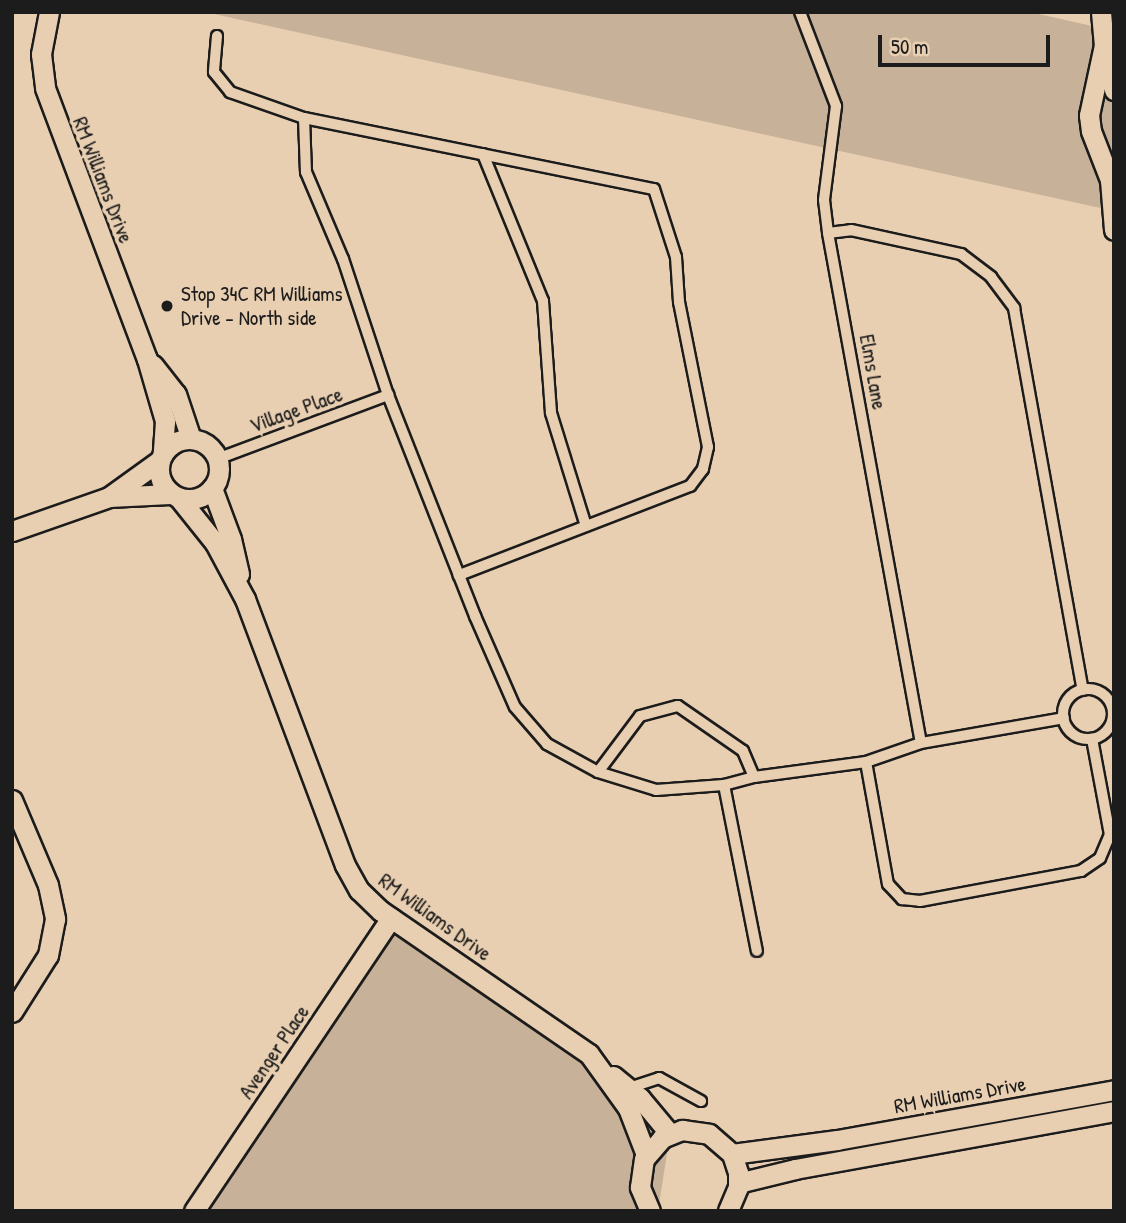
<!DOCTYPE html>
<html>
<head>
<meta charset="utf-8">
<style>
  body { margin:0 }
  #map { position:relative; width:1126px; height:1223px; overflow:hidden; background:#e9cfb1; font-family:"Patrick Hand",sans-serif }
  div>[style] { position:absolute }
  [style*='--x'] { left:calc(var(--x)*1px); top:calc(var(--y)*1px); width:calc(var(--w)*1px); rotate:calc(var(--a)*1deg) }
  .green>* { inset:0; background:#c7b199 }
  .roads { filter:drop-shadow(2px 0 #1c1c1c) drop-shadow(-2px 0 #1c1c1c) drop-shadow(0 2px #1c1c1c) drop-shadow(0 -2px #1c1c1c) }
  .lane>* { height:10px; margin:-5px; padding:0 5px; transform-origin:5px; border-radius:5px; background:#e9cfb1 }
  .lane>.ring { margin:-5px; padding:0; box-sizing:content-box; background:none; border:10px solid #e9cfb1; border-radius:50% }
  .street>* { height:19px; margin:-9.5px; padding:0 9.5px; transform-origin:9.5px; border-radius:9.5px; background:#e9cfb1 }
  .street>.ring { margin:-9.5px; padding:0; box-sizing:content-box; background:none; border:19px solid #e9cfb1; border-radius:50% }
  .dots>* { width:19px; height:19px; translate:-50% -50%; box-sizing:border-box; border:4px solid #e9cfb1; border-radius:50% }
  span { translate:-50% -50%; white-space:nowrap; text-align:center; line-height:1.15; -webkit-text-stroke:7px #e9cfb1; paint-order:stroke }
  .street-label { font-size:21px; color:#1c1c1c }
  .poi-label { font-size:21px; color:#1c1c1c }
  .left { translate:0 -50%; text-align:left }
  .frame { position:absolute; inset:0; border:14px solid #1c1c1c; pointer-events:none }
  .scale { position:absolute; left:878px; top:35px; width:172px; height:32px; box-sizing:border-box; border:4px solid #1c1c1c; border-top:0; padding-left:9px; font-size:21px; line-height:24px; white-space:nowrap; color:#1c1c1c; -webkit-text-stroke:5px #e9cfb1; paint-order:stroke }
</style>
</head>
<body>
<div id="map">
  <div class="green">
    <i style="clip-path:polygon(205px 12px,1030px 12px,1114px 31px,1114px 211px)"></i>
    <i style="clip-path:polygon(381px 911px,601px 1066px,670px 1134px,658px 1211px,194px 1211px)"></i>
  </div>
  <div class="roads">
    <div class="lane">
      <i style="--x:800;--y:12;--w:101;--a:69"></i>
      <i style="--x:836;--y:106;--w:95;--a:97.3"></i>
      <i style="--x:824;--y:200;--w:33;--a:83"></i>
      <i style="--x:828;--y:233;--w:518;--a:79.67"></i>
      <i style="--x:217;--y:36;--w:36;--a:95"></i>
      <i style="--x:214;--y:72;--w:26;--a:51"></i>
      <i style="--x:230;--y:92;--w:78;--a:19.4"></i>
      <i style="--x:304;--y:118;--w:357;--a:11.5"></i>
      <i style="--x:654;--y:189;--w:71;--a:72.1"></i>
      <i style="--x:676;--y:257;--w:45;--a:86.2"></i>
      <i style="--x:679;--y:302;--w:148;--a:78.7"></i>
      <i style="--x:708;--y:447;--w:23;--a:103"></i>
      <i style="--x:703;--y:469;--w:21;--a:127"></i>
      <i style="--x:690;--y:486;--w:248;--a:158.9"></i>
      <i style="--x:304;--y:118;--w:54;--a:87.9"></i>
      <i style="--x:306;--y:172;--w:95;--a:67"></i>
      <i style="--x:343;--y:259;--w:143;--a:71.7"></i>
      <i style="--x:388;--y:395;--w:238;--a:68.5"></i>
      <i style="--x:475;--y:616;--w:99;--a:66.3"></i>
      <i style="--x:515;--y:707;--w:49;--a:49.1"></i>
      <i style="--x:547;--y:744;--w:58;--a:28.8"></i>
      <i style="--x:598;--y:772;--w:61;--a:17.2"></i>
      <i style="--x:656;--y:790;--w:68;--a:-4.2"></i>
      <i style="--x:724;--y:785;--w:31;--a:-15"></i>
      <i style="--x:754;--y:777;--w:113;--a:-7.6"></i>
      <i style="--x:866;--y:762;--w:58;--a:-19.1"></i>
      <i style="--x:921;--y:743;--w:145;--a:-9.9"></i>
      <i style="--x:483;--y:154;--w:159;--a:67.8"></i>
      <i style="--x:543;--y:301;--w:112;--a:85.9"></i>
      <i style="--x:551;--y:413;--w:118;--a:72.8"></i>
      <i style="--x:828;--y:233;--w:23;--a:-7"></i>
      <i style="--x:851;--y:230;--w:113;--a:12.3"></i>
      <i style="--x:961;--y:254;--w:38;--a:37"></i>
      <i style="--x:991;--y:277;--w:39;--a:53"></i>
      <i style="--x:1014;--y:308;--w:388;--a:79.8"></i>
      <i style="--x:217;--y:459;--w:183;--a:-20.5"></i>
      <i class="ring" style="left:1063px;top:689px;width:40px;height:40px"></i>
      <i style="--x:866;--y:762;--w:124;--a:79.8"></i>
      <i style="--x:888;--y:884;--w:21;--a:47"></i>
      <i style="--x:902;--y:899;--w:18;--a:6"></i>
      <i style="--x:920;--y:901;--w:164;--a:-10.6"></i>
      <i style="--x:1081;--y:871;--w:23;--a:-34"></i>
      <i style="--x:1100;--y:858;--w:25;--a:-67"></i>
      <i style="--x:1110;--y:835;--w:98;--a:-100.6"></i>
      <i style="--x:598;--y:772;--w:70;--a:-53.1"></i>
      <i style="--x:640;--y:716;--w:39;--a:-15"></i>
      <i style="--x:678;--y:706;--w:79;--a:34.7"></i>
      <i style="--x:743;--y:751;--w:28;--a:67"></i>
      <i style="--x:724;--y:785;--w:169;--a:78.8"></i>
      <i style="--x:629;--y:1088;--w:32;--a:-18"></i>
      <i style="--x:659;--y:1078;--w:48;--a:28.7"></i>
    </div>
    <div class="street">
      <i style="--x:49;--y:12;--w:43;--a:100.8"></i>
      <i style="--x:41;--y:54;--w:34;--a:83"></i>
      <i style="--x:45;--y:88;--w:290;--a:69.4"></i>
      <i style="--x:147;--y:359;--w:65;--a:73.8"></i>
      <i style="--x:165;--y:421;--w:32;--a:94"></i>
      <i style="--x:1101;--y:12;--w:33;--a:85"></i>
      <i style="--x:1104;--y:45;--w:72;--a:102.1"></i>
      <i style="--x:1089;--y:115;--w:16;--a:83"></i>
      <i style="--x:1091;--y:131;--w:53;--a:68.8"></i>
      <i style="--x:1110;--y:180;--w:50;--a:85.4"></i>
      <i style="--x:1107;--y:59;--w:32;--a:77"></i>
      <i style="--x:153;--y:365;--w:37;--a:52"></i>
      <i style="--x:176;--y:394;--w:47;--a:71.6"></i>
      <i class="ring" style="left:159px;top:439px;width:41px;height:41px"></i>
      <i style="--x:212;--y:488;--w:54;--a:69.6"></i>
      <i style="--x:231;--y:539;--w:36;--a:77"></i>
      <i style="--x:109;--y:497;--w:61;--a:-2.8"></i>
      <i style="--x:179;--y:498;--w:58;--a:51.3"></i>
      <i style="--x:215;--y:543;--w:64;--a:61.8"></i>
      <i style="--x:245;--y:599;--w:284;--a:69.4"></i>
      <i style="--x:345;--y:865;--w:29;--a:61"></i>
      <i style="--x:359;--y:890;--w:30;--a:44"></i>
      <i style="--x:381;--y:911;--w:252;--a:34.5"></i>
      <i style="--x:589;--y:1054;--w:67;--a:54.2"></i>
      <i style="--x:628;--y:1108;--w:50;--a:69"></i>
      <i style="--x:12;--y:531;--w:103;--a:-19.3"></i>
      <i style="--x:109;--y:497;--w:62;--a:-35.8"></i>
      <i style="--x:12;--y:800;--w:92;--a:67"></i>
      <i style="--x:48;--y:885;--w:35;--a:78"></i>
      <i style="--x:55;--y:919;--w:37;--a:101"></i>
      <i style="--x:48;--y:955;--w:67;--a:122.3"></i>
      <i style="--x:613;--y:1076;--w:35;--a:39"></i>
      <i style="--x:640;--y:1098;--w:47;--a:50.2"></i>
      <i style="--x:732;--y:1154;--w:106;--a:-7.6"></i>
      <i style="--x:837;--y:1140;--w:281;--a:-10.2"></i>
      <i style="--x:738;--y:1183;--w:59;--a:-13.8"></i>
      <i style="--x:795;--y:1169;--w:324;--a:-10.3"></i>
      <i style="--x:194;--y:1211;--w:353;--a:-56.1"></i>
      <i style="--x:650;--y:1211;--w:26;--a:-113"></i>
      <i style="--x:640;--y:1187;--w:28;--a:-82"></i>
      <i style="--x:644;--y:1159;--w:28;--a:-49"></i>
      <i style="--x:662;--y:1138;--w:22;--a:-22"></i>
      <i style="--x:682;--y:1130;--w:27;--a:8"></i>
      <i style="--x:709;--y:1134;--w:30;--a:41"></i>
      <i style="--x:732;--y:1154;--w:20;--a:72"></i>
      <i style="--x:738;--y:1173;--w:14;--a:90"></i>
      <i style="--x:738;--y:1187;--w:26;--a:113"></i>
    </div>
  </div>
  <div class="dots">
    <i style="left:167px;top:306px;background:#1c1c1c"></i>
  </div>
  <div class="street-label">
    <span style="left:103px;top:180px;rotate:69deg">RM Williams Drive</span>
    <span style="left:873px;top:372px;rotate:80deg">Elms Lane</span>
    <span style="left:296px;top:410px;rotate:-20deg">Village Place</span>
    <span style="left:435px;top:917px;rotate:36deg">RM Williams Drive</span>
    <span style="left:274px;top:1052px;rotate:-56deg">Avenger Place</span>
    <span style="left:960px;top:1095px;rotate:-10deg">RM Williams Drive</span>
  </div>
  <div class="poi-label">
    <span class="left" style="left:181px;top:306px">Stop 34C RM Williams<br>Drive - North side</span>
  </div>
  <div class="frame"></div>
  <div class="scale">50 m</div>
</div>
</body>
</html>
